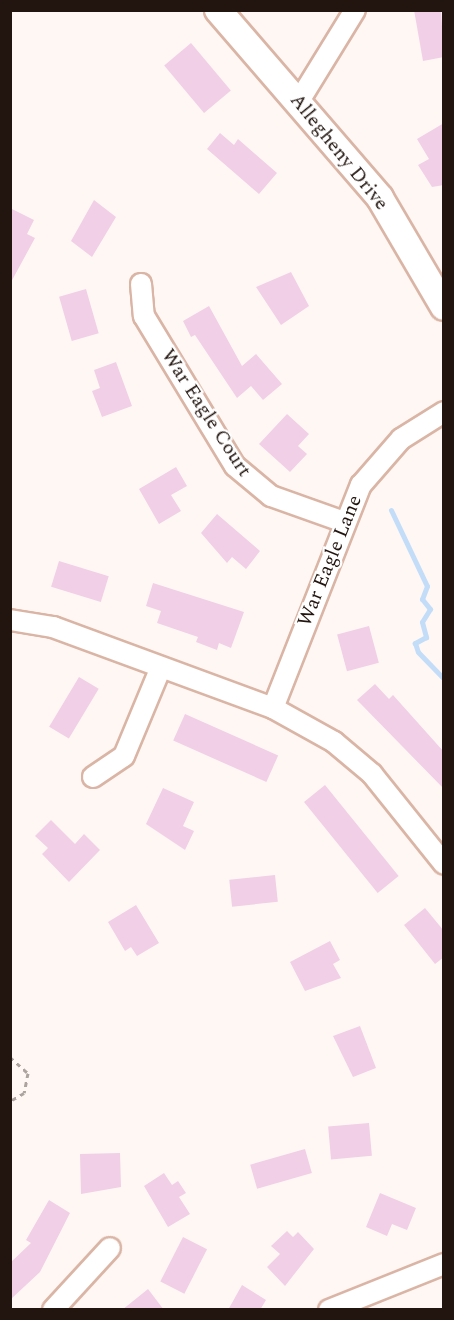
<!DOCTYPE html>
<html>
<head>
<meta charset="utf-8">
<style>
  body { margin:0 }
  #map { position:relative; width:454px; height:1320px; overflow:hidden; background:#fff7f4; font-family:Spectral,serif }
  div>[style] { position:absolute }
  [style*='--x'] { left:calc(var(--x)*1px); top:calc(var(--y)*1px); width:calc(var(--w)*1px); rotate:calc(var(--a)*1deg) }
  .stream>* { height:5px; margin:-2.5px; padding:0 2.5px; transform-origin:2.5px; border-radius:2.5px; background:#c3ddf9 }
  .building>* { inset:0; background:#f1cfe6; transform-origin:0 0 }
  .path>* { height:3px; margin-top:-1.5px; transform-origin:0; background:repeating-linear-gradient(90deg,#ada39f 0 4.5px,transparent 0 9px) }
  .roads { filter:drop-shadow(2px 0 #dab5a5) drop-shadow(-2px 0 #dab5a5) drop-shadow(0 2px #dab5a5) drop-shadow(0 -2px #dab5a5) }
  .minor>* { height:20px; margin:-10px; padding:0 10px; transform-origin:10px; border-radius:10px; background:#fff }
  .tertiary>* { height:26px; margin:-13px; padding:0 13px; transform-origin:13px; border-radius:13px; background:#fff }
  span { translate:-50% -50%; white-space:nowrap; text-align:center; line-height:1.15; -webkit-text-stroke:4.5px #fff; paint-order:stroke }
  .street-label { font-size:20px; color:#22150f }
  .frame { position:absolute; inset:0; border:12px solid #22150f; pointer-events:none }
</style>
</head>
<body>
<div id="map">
  <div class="stream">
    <i style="--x:391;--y:510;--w:84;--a:64.7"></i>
    <i style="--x:427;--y:586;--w:14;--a:111"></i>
    <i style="--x:422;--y:599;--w:13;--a:51"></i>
    <i style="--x:430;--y:609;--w:15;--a:122"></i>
    <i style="--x:422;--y:622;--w:16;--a:75"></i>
    <i style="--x:426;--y:637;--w:13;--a:151"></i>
    <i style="--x:415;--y:643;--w:9;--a:72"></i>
    <i style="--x:418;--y:652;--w:37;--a:46"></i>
  </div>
  <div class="building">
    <i style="clip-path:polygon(414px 10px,441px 10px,444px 57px,423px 61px)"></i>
    <i style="left:191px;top:43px;width:62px;height:35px;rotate:50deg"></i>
    <i style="clip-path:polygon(444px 123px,444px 185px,432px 187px,418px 165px,429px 159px,417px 139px)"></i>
    <i style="clip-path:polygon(220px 133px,234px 145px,238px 139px,277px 173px,259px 194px,207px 149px)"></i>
    <i style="clip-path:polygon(94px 200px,116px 217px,92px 257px,71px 241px)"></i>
    <i style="clip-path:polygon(10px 208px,34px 220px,27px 234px,35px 238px,10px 284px)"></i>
    <i style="clip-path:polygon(291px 272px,309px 306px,281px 325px,256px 287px)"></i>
    <i style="left:86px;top:289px;width:46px;height:28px;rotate:74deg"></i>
    <i style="clip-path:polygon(209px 306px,242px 366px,256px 354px,282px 384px,263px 400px,251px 386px,237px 398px,195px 335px,191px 337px,183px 321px)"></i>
    <i style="clip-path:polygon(116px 362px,132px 406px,102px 417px,92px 391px,100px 388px,94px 370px)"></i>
    <i style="clip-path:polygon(287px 414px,309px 434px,298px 446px,307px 454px,290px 472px,259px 444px)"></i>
    <i style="clip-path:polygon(176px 467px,187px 486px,171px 495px,181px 511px,159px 524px,139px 489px)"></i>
    <i style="clip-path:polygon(217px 514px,260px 551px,246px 569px,232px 557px,227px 563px,201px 533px)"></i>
    <i style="left:59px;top:561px;width:52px;height:27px;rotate:17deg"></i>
    <i style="clip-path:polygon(153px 583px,244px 612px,231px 648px,219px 643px,217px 650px,196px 642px,198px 637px,157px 623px,161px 611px,146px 606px)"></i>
    <i style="left:369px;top:626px;width:38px;height:33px;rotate:75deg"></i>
    <i style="left:79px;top:677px;width:23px;height:58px;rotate:31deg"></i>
    <i style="clip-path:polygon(375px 684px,389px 699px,393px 695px,444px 752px,444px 789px,357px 700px)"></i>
    <i style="left:185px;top:714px;width:102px;height:29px;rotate:24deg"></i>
    <i style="left:325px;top:785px;width:117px;height:27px;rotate:51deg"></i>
    <i style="clip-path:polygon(163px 788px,194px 802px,183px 826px,194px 831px,185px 850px,146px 824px)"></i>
    <i style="clip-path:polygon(51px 820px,75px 844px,84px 834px,100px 850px,69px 882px,42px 854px,48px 848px,35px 836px)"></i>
    <i style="left:275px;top:875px;width:27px;height:46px;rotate:84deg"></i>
    <i style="clip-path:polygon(136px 905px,159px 943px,137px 956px,131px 947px,125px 951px,108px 922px)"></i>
    <i style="clip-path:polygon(425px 908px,444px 931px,444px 957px,435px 964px,404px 925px)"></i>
    <i style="clip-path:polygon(330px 941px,340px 960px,333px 964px,341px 978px,305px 991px,290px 962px)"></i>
    <i style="clip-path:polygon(360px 1026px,376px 1068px,353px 1077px,333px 1036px)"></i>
    <i style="left:369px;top:1123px;width:33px;height:41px;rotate:85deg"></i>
    <i style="left:305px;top:1149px;width:25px;height:57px;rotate:74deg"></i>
    <i style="clip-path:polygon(120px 1153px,121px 1187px,81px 1194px,80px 1154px)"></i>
    <i style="clip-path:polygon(164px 1173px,172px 1185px,178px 1181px,186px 1193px,179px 1197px,190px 1214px,168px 1227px,144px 1186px)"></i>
    <i style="clip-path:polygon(380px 1193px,416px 1208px,407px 1230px,392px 1224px,387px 1236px,366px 1227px)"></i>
    <i style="clip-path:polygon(49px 1200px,70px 1213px,40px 1272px,10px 1300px,10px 1263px,31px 1243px,26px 1240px)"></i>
    <i style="clip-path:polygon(287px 1231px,293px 1237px,298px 1232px,314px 1249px,285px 1286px,267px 1267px,280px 1254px,271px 1246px)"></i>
    <i style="left:183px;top:1237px;width:27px;height:50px;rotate:27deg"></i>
    <i style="clip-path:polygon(242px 1285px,266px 1300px,260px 1310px,228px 1310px)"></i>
    <i style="clip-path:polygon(148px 1289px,164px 1310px,122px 1310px)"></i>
  </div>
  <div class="path">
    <i style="--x:10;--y:1057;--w:24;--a:42"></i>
    <i style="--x:28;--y:1073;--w:20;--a:101"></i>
    <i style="--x:24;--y:1093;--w:16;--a:150"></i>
  </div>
  <div class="roads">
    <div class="minor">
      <i style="--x:299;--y:101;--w:107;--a:-58.4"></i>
      <i style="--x:141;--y:284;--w:32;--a:85"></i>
      <i style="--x:144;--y:316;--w:175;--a:58.8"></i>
      <i style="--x:235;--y:466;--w:47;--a:39.8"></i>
      <i style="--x:271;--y:496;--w:77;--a:19.6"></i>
      <i style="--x:10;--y:620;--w:44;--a:9.2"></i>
      <i style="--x:53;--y:627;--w:234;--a:20.2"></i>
      <i style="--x:273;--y:708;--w:70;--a:29.1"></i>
      <i style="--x:334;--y:742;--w:50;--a:40.1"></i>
      <i style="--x:372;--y:774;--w:115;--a:51.3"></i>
      <i style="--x:273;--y:708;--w:240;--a:-68.5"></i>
      <i style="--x:361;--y:485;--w:61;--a:-49"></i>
      <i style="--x:401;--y:439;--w:51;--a:-32.1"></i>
      <i style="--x:93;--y:777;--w:37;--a:-34"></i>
      <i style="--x:124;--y:756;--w:96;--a:-67.4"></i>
      <i style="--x:53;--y:1310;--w:84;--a:-47.4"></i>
      <i style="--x:329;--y:1310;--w:124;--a:-21.8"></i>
    </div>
    <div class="tertiary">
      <i style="--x:218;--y:10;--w:248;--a:49.2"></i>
      <i style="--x:380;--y:198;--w:126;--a:59.6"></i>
    </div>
  </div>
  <div class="street-label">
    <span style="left:339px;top:152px;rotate:51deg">Allegheny Drive</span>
    <span style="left:206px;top:413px;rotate:57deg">War Eagle Court</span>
    <span style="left:330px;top:561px;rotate:-68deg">War Eagle Lane</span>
  </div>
  <div class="frame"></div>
</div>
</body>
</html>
